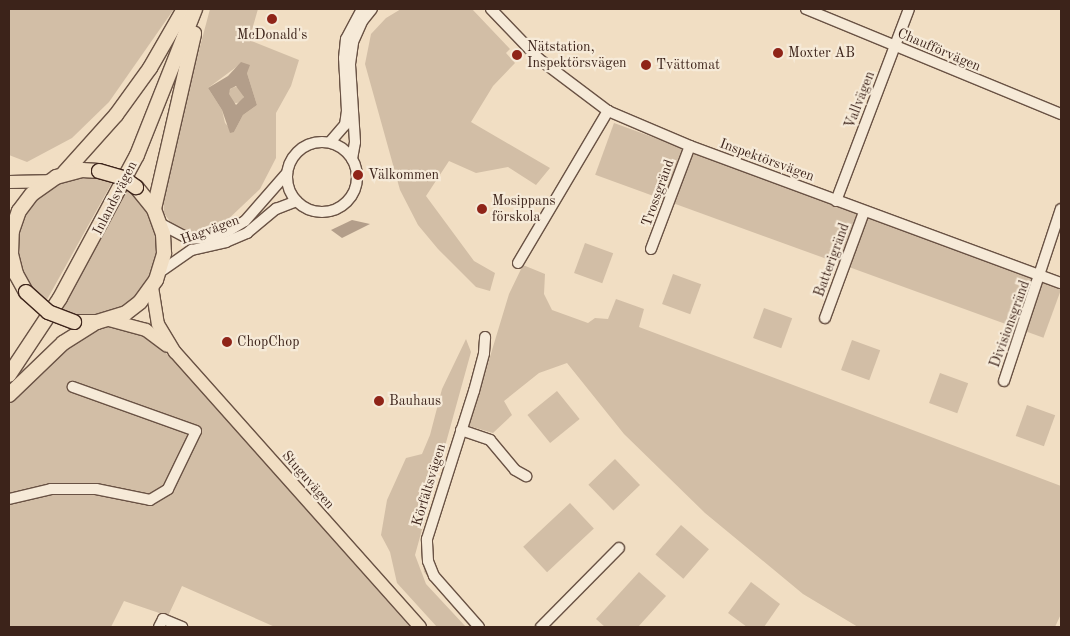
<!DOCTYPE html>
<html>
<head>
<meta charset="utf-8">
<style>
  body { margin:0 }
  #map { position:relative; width:1070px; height:636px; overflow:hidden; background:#f1dec3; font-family:"Old Standard TT",serif }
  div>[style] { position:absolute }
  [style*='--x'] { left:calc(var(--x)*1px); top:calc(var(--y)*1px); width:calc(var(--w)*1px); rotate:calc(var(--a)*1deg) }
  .green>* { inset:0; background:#d2bea6; transform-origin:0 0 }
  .round { border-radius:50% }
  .water>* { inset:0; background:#b39e8a }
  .roads { filter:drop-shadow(1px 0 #695244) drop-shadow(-1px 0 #695244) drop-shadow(0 1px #695244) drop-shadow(0 -1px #695244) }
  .minor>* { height:10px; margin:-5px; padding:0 5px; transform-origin:5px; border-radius:5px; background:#f6ead8 }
  .minor>.ring { margin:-5px; padding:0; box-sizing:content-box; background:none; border:10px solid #f6ead8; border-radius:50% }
  .major>* { height:12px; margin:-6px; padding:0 6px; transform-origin:6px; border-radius:6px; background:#f1dec3 }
  .highway>* { height:14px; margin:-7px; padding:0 7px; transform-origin:7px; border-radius:7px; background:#f1dec3 }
  .bridges { filter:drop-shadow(1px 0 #3c231a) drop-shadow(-1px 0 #3c231a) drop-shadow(0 1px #3c231a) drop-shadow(0 -1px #3c231a) }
  .highway-bridge>* { height:14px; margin:-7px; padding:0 7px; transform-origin:7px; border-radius:7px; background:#f1dec3 }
  .dots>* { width:14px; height:14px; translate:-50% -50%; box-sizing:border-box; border:2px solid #f6ead8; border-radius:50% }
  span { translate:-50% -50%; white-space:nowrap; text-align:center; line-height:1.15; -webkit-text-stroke:4.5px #f6ead8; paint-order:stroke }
  .poi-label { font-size:14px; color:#3c231a }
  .left { translate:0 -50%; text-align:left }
  .street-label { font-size:14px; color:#3c231a }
  .frame { position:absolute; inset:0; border:10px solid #3c231a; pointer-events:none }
</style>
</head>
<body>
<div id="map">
  <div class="green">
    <i style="clip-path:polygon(9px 9px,174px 9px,109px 102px,72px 138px,27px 162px,9px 155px)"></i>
    <i style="clip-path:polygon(evenodd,210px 9px,258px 9px,249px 40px,299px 60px,291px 86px,276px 113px,276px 158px,260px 189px,221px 226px,204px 231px,187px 232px,173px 226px,164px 213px,163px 186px,210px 9px,239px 65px,247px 73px,257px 105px,243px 115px,234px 132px,225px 123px,222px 110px,208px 88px,239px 65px)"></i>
    <i style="clip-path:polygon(401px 9px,472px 9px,510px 49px,506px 53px,515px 63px,493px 86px,471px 122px,550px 168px,536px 185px,508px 167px,476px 173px,449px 161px,426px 196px,474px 261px,495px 273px,490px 291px,476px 287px,438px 249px,418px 225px,400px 190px,365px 64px,371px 34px,386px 18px)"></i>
    <i class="round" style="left:228px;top:87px;width:16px;height:16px"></i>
    <i style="left:614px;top:123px;width:477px;height:55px;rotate:20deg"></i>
    <i style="clip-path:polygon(82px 175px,114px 179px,44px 305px,19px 270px,16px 237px,27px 207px,51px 185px)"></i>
    <i style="clip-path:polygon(129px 188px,146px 204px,159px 234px,157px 267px,132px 304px,91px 319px,58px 313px)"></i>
    <i style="left:585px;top:243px;width:30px;height:32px;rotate:20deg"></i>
    <i style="clip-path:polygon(523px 265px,545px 274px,544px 294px,552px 310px,588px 323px,595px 318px,608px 319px,616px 299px,644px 309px,639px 327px,1061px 486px,1061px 614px,1055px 627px,858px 627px,803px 594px,705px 513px,624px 434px,567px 363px,539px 373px,504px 401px,512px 415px,493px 433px,469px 426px,509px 294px)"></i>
    <i style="left:673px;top:274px;width:30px;height:32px;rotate:20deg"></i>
    <i style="left:764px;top:308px;width:30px;height:32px;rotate:20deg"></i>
    <i style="clip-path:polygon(105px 325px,140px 331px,175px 361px,410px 627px,275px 627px,182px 586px,168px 616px,124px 601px,111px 627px,9px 627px,9px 402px,64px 346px)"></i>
    <i style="clip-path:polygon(466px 339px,471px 352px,415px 555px,426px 584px,466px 627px,437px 627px,397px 583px,390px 552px,381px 535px,387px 500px,406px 458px,422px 454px,430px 435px,442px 389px)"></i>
    <i style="left:852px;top:340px;width:30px;height:32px;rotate:20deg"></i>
    <i style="left:940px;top:373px;width:30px;height:32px;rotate:20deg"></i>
    <i style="left:557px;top:391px;width:36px;height:38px;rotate:51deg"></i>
    <i style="left:1027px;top:405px;width:30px;height:33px;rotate:20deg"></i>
    <i style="left:615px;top:459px;width:36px;height:37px;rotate:46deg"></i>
    <i style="clip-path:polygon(440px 476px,427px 570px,474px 627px,470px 627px,424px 572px,421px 540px)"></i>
    <i style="left:570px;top:503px;width:35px;height:64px;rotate:47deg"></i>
    <i style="left:681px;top:525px;width:37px;height:39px;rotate:41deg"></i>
    <i style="clip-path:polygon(639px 572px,666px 596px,638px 627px,605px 627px,596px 619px)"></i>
    <i style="clip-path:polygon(751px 582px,780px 604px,764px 627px,747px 627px,728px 613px)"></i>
  </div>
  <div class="water">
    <i style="clip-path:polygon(evenodd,241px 62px,250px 65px,247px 73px,257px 105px,243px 115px,234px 132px,230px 133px,222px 110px,208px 88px,228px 76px,241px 62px,236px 86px,244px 97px,236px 105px,229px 94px,230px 89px,236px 86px)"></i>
    <i style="clip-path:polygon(352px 220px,370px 224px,342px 238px,331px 230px)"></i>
  </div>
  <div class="roads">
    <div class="minor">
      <i style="--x:491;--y:9;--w:69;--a:46.2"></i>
      <i style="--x:539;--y:59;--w:86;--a:37"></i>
      <i style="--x:608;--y:111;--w:89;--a:23.1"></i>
      <i style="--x:690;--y:146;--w:395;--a:20.3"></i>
      <i style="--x:806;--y:9;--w:276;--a:22.4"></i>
      <i class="ring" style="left:287px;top:142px;width:60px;height:60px"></i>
      <i style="--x:330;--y:142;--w:23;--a:-49"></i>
      <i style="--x:345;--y:125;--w:14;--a:-82"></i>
      <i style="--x:347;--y:111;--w:53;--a:-93.2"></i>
      <i style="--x:344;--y:58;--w:19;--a:-84"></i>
      <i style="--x:346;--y:39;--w:34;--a:-62"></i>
      <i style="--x:352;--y:159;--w:17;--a:-80"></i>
      <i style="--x:355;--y:142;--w:78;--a:-93.7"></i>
      <i style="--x:350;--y:64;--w:22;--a:-82"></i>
      <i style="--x:353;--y:42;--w:24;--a:-66"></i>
      <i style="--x:363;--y:20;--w:14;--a:-51"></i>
      <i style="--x:836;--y:201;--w:205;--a:-69.2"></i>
      <i style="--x:161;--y:224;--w:32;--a:28"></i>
      <i style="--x:189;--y:239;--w:24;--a:-5"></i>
      <i style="--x:213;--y:237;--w:18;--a:-22"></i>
      <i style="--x:230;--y:230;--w:17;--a:-31"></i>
      <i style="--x:245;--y:221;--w:64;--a:-48.8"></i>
      <i style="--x:651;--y:249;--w:110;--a:-69.3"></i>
      <i style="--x:518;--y:263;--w:177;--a:-59.4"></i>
      <i style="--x:160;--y:272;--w:39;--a:-35"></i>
      <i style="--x:192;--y:250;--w:35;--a:-13"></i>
      <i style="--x:226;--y:242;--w:23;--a:-23"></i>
      <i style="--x:247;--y:233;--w:38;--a:-40"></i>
      <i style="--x:276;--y:209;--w:22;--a:-21"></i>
      <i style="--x:825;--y:318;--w:113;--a:-69.8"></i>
      <i style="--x:1004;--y:381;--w:181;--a:-71.7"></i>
      <i style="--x:461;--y:430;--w:31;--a:19"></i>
      <i style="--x:490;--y:440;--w:39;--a:50"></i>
      <i style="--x:515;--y:470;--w:13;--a:29"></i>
      <i style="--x:9;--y:499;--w:43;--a:-13.4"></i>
      <i style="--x:51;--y:489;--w:45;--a:0"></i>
      <i style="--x:96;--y:489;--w:55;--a:11.5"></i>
      <i style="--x:150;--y:500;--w:21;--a:-31"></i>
      <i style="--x:168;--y:489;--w:64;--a:-64.2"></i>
      <i style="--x:196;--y:431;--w:131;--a:-160.3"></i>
      <i style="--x:159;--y:627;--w:9;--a:-63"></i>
      <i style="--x:163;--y:619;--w:21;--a:23"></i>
      <i style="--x:479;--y:627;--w:68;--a:-131.4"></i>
      <i style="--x:434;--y:576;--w:16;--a:-112"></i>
      <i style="--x:428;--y:561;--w:22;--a:-93"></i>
      <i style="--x:427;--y:539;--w:155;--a:-72.4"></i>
      <i style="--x:474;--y:391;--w:39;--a:-75"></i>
      <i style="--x:484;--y:353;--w:16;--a:-86"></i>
      <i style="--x:541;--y:627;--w:111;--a:-45.4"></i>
    </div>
    <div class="major">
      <i style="--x:9;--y:182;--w:39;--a:-1"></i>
      <i style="--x:152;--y:287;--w:37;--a:81"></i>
      <i style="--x:158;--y:324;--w:33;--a:59"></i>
      <i style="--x:175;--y:352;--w:368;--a:48.3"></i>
      <i style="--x:109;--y:320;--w:38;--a:15"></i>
      <i style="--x:146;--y:330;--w:26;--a:37"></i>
    </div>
    <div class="highway">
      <i style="--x:64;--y:173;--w:78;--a:-48.1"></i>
      <i style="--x:116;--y:115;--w:58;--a:-54.1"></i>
      <i style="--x:150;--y:68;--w:68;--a:-60"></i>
      <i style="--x:154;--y:209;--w:180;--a:-77.1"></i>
      <i style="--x:26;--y:292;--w:21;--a:-119"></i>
      <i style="--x:16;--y:274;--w:21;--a:-104"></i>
      <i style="--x:11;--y:254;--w:23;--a:-88"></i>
      <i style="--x:12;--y:231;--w:21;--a:-71"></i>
      <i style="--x:19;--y:211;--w:21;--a:-53"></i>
      <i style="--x:32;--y:194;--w:29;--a:-35"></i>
      <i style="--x:56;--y:177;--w:27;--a:-15"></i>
      <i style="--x:82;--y:170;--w:17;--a:3"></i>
      <i style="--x:74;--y:322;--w:23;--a:0"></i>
      <i style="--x:97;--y:322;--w:30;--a:-17"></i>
      <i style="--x:126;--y:313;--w:18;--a:-38"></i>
      <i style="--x:140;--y:302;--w:27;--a:-54"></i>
      <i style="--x:156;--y:280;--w:28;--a:-73"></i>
      <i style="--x:164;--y:253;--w:19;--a:-93"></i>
      <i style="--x:163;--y:234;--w:27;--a:-110"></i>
      <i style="--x:154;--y:209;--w:28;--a:-129"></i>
      <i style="--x:9;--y:375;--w:92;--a:-56.5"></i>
      <i style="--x:60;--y:298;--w:162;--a:-61.7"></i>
      <i style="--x:137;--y:155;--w:157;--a:-68.3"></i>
      <i style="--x:9;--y:395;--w:75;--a:-43.9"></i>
      <i style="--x:63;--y:343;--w:36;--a:-32"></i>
    </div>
  </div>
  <div class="bridges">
    <div class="highway-bridge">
      <i style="--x:99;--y:171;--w:25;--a:16"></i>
      <i style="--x:123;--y:178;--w:16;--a:35"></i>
      <i style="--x:26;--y:292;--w:30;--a:42"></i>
      <i style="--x:48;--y:312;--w:28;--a:21"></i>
    </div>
  </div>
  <div class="dots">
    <i style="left:272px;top:19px;background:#8f2418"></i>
    <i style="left:778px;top:53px;background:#8f2418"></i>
    <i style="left:517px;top:55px;background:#8f2418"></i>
    <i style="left:646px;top:65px;background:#8f2418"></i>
    <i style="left:358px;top:175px;background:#8f2418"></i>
    <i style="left:482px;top:209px;background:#8f2418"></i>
    <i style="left:227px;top:342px;background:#8f2418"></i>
    <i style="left:379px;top:401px;background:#8f2418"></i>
  </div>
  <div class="poi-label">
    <span style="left:272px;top:35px">McDonald's</span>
    <span class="left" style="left:527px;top:55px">Nätstation,<br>Inspektörsvägen</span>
    <span class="left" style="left:788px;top:53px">Moxter AB</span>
    <span class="left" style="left:656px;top:65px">Tvättomat</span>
    <span class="left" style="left:368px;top:175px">Välkommen</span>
    <span class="left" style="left:492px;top:209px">Mosippans<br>förskola</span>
    <span class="left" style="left:237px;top:342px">ChopChop</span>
    <span class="left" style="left:389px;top:401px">Bauhaus</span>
  </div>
  <div class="street-label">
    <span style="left:939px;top:50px;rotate:23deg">Chaufförvägen</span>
    <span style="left:860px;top:100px;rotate:-69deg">Vallvägen</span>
    <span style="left:767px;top:160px;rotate:20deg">Inspektörsvägen</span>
    <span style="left:658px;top:193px;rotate:-70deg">Trossgränd</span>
    <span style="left:115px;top:198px;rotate:-63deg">Inlandsvägen</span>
    <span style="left:210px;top:230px;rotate:-20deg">Hagvägen</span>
    <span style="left:832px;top:260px;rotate:-70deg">Batterigränd</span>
    <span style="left:1010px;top:324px;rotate:-70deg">Divisionsgränd</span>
    <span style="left:308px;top:480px;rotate:49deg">Stuguvägen</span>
    <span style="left:429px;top:485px;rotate:-73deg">Körfältsvägen</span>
  </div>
  <div class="frame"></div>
</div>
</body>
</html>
